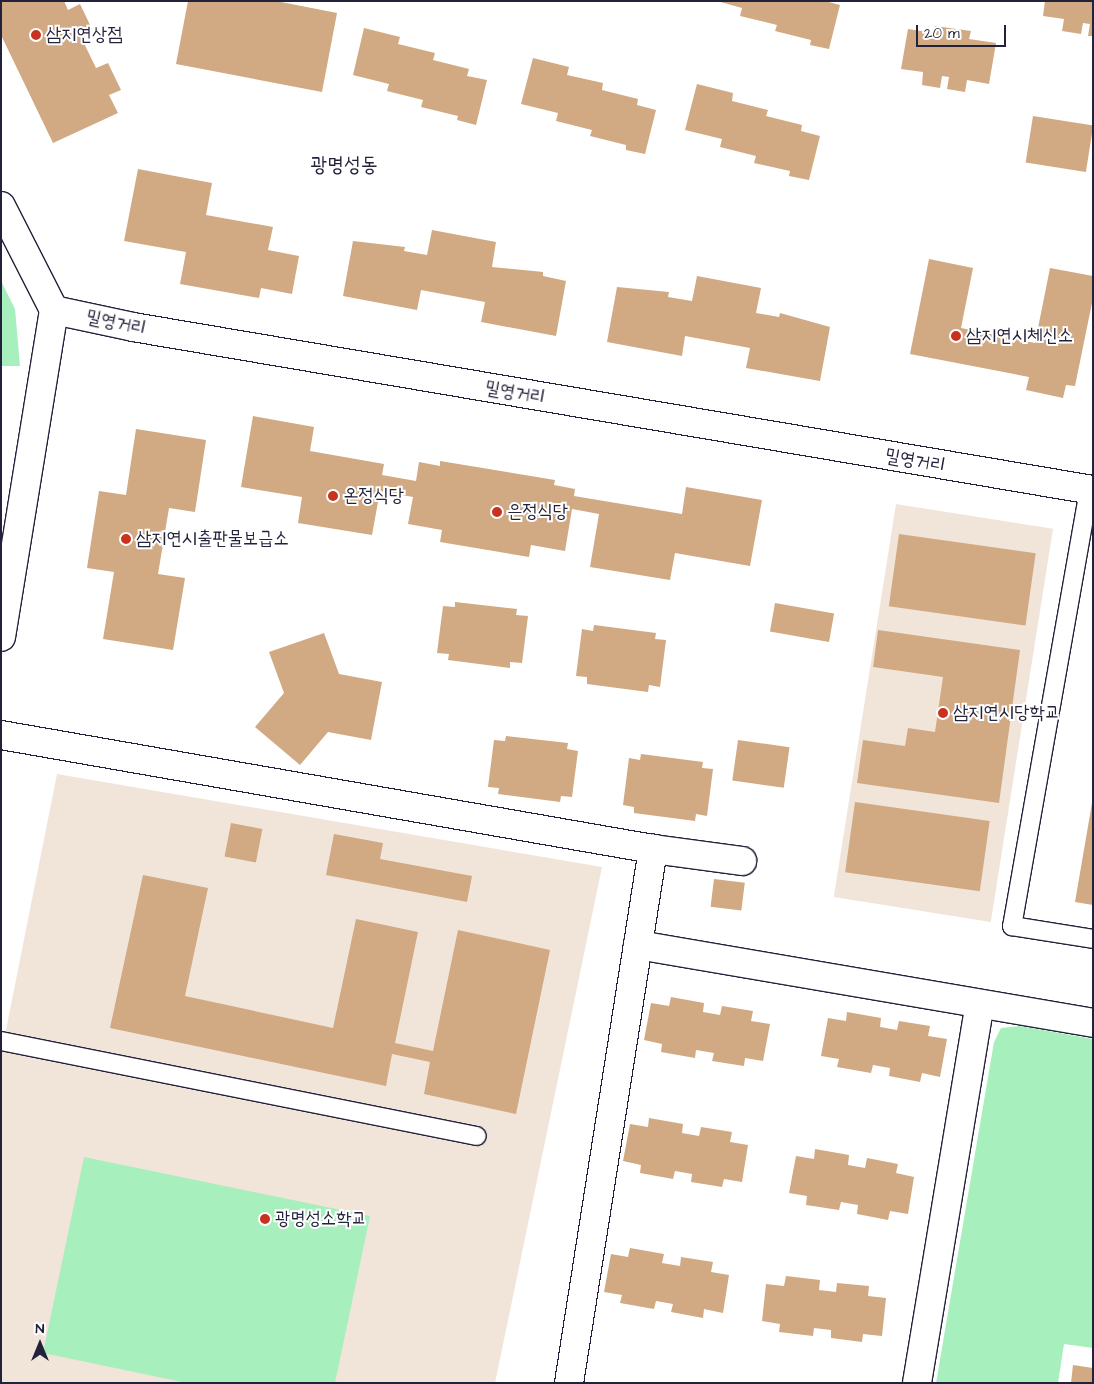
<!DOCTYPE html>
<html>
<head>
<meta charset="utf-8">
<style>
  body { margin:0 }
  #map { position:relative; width:1094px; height:1384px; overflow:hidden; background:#fff; font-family:"Architects Daughter","Poor Story",sans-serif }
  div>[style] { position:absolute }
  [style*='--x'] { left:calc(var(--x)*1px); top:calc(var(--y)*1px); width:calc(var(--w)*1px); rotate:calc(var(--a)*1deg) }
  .built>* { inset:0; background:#f1e5da; transform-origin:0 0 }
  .green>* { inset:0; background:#a7efbc }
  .building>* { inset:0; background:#d1a982; transform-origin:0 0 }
  .roads { filter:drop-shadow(1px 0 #22223b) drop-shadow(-1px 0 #22223b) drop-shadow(0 1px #22223b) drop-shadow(0 -1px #22223b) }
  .lane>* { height:18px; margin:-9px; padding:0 9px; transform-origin:9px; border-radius:9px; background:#fff }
  .street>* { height:28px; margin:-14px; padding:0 14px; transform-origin:14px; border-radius:14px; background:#fff }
  .secondary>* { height:28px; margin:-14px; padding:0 14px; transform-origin:14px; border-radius:14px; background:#fff }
  .dots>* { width:14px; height:14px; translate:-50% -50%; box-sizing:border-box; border:2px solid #fff; border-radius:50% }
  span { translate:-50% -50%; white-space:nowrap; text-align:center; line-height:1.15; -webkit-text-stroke:4px #fff; paint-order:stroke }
  .poi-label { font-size:19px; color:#22223b }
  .left { translate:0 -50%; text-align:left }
  .street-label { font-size:19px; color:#22223b }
  .quarter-label { font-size:21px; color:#22223b }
  .frame { position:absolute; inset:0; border:2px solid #22223b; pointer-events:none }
  .north { position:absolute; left:15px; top:1319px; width:50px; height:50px; -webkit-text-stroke:4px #fff; paint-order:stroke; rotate:0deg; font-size:14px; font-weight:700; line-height:20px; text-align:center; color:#22223b }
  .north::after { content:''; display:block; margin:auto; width:18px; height:22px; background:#22223b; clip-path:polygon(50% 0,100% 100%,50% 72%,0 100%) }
  .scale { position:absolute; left:916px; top:25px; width:90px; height:22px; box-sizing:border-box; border:2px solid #22223b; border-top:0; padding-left:6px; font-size:15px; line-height:18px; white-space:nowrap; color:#22223b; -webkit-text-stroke:4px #fff; paint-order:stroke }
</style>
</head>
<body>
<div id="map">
  <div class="built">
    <i style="left:896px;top:504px;width:159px;height:398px;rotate:9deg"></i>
    <i style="clip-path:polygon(57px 774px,602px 867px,495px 1383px,1px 1383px,1px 1055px)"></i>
  </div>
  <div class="green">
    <i style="clip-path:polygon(1px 281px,15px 309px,20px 366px,1px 366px)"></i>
    <i style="clip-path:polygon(1020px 1026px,1093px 1039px,1093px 1348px,1064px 1344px,1058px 1383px,936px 1383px,994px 1042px,1001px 1028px)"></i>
    <i style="clip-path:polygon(84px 1157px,370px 1216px,335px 1383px,187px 1383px,43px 1353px)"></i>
  </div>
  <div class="building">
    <i style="clip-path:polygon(1px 1px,64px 1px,68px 10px,80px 4px,92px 29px,80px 35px,96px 68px,108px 63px,121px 90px,109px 95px,118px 113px,53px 143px,1px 35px)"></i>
    <i style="clip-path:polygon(188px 1px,276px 1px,337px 13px,322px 92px,176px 64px)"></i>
    <i style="clip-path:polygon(717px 1px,825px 1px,840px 5px,829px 49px,810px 45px,811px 40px,775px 31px,777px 25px,740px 16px,742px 8px)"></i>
    <i style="clip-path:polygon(1045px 1px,1093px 1px,1093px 36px,1088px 36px,1090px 24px,1083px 23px,1081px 34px,1062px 31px,1064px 19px,1043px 16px)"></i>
    <i style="clip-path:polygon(935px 26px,971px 31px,969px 39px,996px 43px,989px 84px,967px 80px,965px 92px,947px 89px,949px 77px,942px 76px,940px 88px,922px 85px,923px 72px,901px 69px,908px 29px,934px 33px)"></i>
    <i style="clip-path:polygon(364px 28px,400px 37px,398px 44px,435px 53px,433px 60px,469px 69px,467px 76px,487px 80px,476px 125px,457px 120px,458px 116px,421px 107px,423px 100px,387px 91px,389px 84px,353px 75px)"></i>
    <i style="clip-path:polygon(533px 58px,569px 67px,567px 75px,603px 83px,602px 90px,638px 99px,637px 105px,656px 110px,645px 154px,626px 150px,626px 145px,590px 136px,592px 130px,556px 121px,558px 113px,521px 104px)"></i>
    <i style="clip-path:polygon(697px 84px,733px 93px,732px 101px,768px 110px,766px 116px,802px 125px,801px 131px,820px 136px,809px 180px,789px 176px,790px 171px,754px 163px,756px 156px,720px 147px,722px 139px,685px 130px)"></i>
    <i style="left:1033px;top:116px;width:61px;height:47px;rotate:9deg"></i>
    <i style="clip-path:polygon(138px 169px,212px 183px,206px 215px,273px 227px,268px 250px,299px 256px,292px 294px,261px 288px,259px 298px,180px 284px,186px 252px,124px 241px)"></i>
    <i style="clip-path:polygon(432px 230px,496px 242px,492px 267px,543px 272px,543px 276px,566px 281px,556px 336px,481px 322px,485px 302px,421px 290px,417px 310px,343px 296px,353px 241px,405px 247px,404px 251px,427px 255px)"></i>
    <i style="clip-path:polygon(929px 259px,973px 268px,961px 328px,1035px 343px,1050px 268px,1093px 276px,1093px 298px,1075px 386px,1066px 385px,1063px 398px,1026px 390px,1029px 377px,910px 354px)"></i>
    <i style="clip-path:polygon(697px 276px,761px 288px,756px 313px,779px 317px,780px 313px,830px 327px,820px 381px,746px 368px,750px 348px,685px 336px,682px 356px,607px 342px,617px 287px,669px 292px,668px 297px,692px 301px)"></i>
    <i style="clip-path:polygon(253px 416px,314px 427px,310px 451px,384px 464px,382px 475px,416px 481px,419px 462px,440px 466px,440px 461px,555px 480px,554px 485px,575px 489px,574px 496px,682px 514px,686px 487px,762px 500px,750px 566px,675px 553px,670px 580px,590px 567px,599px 514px,572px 509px,565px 551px,531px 545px,529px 557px,440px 542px,442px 530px,408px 524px,413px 497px,380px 491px,372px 535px,298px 523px,302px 497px,241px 487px)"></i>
    <i style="clip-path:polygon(136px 429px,206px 440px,195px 512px,169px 508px,158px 574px,185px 578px,173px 650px,103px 639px,114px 572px,87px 568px,99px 491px,126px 495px)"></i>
    <i style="left:899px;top:534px;width:138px;height:73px;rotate:8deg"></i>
    <i style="clip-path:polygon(455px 602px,517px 609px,516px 615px,528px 616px,522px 663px,510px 662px,510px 668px,448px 660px,449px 654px,437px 653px,443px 606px,455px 607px)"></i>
    <i style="left:775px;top:603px;width:60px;height:29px;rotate:10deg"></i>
    <i style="clip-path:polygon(594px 625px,656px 633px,655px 639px,666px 640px,660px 687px,649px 685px,648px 692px,587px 684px,587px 677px,576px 676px,582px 629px,593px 631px)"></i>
    <i style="clip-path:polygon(878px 630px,1020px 650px,999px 803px,857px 783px,863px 740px,905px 746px,908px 728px,935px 732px,943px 677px,873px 667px)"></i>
    <i style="clip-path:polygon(324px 633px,339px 674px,382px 682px,371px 740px,328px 732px,300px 765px,255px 727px,284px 693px,269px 652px)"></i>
    <i style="clip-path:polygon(506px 736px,568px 743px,567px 749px,578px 751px,572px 797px,561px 796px,560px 802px,498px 794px,499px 788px,488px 787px,494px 740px,505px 741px)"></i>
    <i style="left:738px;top:740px;width:52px;height:41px;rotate:8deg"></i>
    <i style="clip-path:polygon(641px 754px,703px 762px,702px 768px,713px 769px,707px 816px,696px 814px,695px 821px,634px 813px,634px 807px,623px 805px,629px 758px,640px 760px)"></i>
    <i style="left:855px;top:802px;width:136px;height:71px;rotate:8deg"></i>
    <i style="clip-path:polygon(1092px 803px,1093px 803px,1093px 905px,1075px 902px)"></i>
    <i style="left:231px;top:823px;width:32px;height:34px;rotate:11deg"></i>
    <i style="clip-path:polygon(334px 834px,383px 843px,380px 859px,472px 876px,467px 902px,326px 875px)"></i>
    <i style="clip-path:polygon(143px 875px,208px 888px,185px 996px,333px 1028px,356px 919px,418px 932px,395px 1043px,433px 1051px,458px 930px,550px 950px,516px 1114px,424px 1094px,430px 1062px,392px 1054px,386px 1086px,110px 1028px)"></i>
    <i style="left:714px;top:879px;width:31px;height:28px;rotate:7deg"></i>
    <i style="clip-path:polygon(671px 997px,704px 1003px,703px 1012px,720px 1015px,722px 1006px,753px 1011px,751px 1021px,770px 1024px,763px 1061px,745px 1058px,744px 1066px,712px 1061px,714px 1053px,696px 1050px,695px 1058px,661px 1052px,662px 1044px,644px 1040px,651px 1003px,669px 1006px)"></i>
    <i style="clip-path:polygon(847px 1012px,881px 1018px,880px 1027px,897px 1030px,899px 1021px,930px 1026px,928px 1036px,947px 1039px,940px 1077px,922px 1073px,920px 1082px,889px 1076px,890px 1068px,873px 1065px,871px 1073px,837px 1067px,839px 1059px,821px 1056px,828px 1018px,846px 1021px)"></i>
    <i style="clip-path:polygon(649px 1118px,683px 1124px,682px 1133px,699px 1136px,701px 1127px,732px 1132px,730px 1142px,748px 1145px,742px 1182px,724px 1179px,722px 1187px,691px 1182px,692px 1174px,675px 1171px,673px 1179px,640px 1173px,641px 1165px,623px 1161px,630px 1124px,648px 1127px)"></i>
    <i style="clip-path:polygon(815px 1149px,849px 1155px,848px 1165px,865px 1168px,867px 1158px,898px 1164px,896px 1173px,914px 1177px,908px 1214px,890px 1211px,888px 1220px,857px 1214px,858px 1205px,841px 1202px,839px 1210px,806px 1205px,807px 1196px,789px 1193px,796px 1156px,814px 1159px)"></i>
    <i style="clip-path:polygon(630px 1248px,664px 1254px,662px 1263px,680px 1266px,681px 1257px,713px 1262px,711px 1272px,729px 1275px,723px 1313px,704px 1309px,703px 1318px,671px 1312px,673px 1304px,656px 1301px,654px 1309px,620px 1303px,622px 1295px,604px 1292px,611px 1254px,628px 1257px)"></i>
    <i style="clip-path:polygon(786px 1276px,820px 1280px,819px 1290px,836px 1292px,837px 1283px,869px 1286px,868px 1296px,886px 1298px,882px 1336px,863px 1334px,862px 1342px,831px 1338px,831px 1330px,814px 1328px,813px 1336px,779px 1332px,780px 1324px,762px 1321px,766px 1284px,784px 1286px)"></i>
    <i style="clip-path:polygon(1073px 1365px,1093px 1368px,1093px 1383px,1071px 1383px)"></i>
  </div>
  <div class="roads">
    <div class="lane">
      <i style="--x:1089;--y:490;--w:443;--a:100"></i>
      <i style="--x:1012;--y:926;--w:82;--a:9.1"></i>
      <i style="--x:1;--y:1041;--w:485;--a:11.3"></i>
    </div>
    <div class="street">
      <i style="--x:1;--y:637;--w:331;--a:-80.8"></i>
      <i style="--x:1;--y:735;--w:662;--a:9.92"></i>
      <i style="--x:653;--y:849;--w:90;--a:7.7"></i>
      <i style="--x:638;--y:945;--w:462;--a:9.7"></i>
      <i style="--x:569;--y:1383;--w:541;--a:-81.06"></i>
      <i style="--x:917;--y:1383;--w:384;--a:-80.6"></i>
    </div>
    <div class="secondary">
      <i style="--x:1;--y:206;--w:117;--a:63"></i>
      <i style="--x:54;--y:310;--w:81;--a:12.1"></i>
      <i style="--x:133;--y:327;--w:974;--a:9.64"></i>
    </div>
  </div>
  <div class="dots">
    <i style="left:36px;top:35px;background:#c8321e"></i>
    <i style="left:956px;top:336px;background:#c8321e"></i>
    <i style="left:333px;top:496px;background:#c8321e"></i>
    <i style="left:497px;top:512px;background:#c8321e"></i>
    <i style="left:126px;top:539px;background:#c8321e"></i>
    <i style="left:943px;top:713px;background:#c8321e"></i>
    <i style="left:265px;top:1219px;background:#c8321e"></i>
  </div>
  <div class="poi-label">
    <span class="left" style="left:46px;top:35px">삼지연상점</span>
    <span class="left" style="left:966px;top:336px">삼지연시체신소</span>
    <span class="left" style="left:343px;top:496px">온정식당</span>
    <span class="left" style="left:507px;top:512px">은정식당</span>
    <span class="left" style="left:136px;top:539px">삼지연시출판물보급소</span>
    <span class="left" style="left:953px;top:713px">삼지연시당학교</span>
    <span class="left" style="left:275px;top:1219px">광명성소학교</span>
  </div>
  <div class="street-label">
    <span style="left:116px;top:323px;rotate:12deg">밀영거리</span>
    <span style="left:515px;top:393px;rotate:10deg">밀영거리</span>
    <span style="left:915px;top:461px;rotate:10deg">밀영거리</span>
  </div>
  <div class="quarter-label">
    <span style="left:344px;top:165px">광명성동</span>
  </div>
  <div class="frame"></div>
  <div class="north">N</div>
  <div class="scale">20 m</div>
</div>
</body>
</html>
